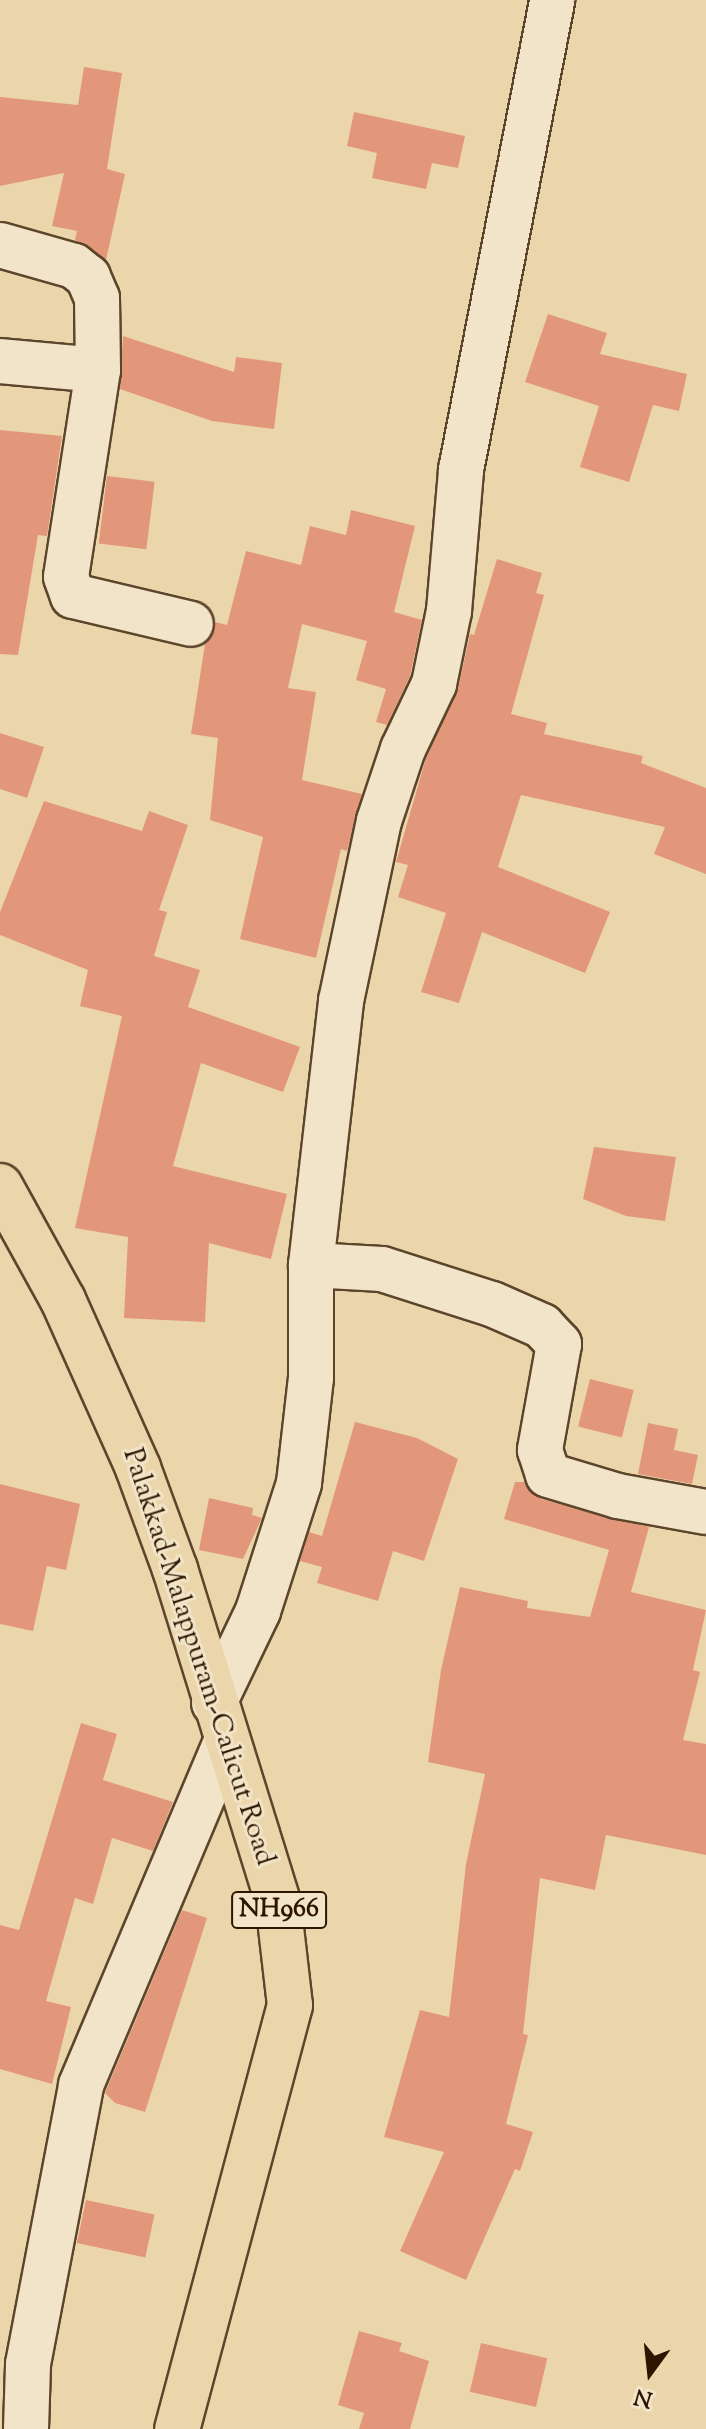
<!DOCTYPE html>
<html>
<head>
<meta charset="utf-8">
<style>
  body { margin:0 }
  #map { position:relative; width:706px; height:2429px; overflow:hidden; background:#ebd6ab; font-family:"Sorts Mill Goudy",serif }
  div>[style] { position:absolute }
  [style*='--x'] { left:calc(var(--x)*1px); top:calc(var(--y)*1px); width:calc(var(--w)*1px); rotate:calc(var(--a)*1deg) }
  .building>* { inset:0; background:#e3977a; transform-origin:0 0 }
  .roads { filter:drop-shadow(2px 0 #5c452b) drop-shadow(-2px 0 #5c452b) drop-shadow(0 2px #5c452b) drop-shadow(0 -2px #5c452b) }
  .street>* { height:44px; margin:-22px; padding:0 22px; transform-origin:22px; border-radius:22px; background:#f2e4c8 }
  .highway>* { height:44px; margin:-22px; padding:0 22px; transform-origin:22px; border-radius:22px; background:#ebd6ab }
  span { translate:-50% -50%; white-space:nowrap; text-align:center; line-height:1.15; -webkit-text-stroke:6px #f2e4c8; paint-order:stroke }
  .shield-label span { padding:2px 6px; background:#f2e4c8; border:2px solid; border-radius:6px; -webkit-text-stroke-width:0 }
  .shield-label { font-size:26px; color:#2d1500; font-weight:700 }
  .street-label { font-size:28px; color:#2d1500 }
  .north { position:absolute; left:610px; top:2333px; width:80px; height:80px; -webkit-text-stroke:6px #f2e4c8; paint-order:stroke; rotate:195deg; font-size:22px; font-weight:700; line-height:32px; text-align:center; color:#2d1500 }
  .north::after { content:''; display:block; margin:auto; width:28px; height:36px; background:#2d1500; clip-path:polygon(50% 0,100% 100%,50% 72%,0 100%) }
</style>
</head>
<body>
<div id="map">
  <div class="building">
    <i style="clip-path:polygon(84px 67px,122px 73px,107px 169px,125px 174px,106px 260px,75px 240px,77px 231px,52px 226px,64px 173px,0 186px,0 97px,78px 105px)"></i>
    <i style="clip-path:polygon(354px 112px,465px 136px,458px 168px,432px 163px,426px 189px,372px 178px,377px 153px,347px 146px)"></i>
    <i style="clip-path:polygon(548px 314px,607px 333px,600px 354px,687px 374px,679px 411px,653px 405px,629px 482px,580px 467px,599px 406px,525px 382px)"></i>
    <i style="clip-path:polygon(123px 336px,234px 372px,236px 357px,282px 363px,274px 429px,212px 421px,120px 389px)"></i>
    <i style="clip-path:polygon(0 430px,62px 436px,47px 536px,38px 535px,18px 655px,0 654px)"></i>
    <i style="left:107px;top:476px;width:48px;height:68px;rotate:7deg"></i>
    <i style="clip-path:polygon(351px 510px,415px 526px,394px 612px,422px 620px,410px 676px,387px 725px,376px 722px,386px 689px,356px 680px,367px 641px,302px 624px,288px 688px,316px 692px,302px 780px,362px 794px,347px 851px,341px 849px,316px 958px,240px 939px,263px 837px,210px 820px,218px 738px,191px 734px,205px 644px,215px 622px,227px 625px,246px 551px,301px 565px,310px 526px,346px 535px)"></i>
    <i style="clip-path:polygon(497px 559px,542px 573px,536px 593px,544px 595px,511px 714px,547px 723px,544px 734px,643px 756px,641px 763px,706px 788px,706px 874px,654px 854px,665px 827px,521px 795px,498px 867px,610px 912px,585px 973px,482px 932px,459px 1003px,421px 992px,446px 913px,398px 897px,408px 865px,396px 862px,426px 758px,458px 689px,470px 634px,474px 635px)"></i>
    <i style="clip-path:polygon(0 733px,44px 747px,27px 798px,0 789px)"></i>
    <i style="clip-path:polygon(44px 801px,142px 831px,149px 811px,188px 825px,159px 910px,167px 912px,154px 956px,200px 970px,188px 1007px,300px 1047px,283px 1092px,201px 1063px,173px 1166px,287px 1194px,271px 1259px,209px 1243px,205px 1322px,124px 1318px,128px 1237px,75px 1228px,122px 1016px,80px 1006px,88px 970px,0 935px,0 912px)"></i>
    <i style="clip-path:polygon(594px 1147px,676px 1157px,665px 1221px,626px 1216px,583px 1199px)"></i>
    <i style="left:590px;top:1379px;width:45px;height:49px;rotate:14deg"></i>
    <i style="clip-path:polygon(355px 1422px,417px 1438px,458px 1459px,424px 1561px,393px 1551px,378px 1601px,317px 1583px,322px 1567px,300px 1561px,309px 1532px,322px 1536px)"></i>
    <i style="clip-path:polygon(648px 1423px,678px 1429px,674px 1450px,698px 1455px,692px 1484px,638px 1474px)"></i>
    <i style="clip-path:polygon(515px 1482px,524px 1482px,541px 1499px,649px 1527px,631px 1592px,706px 1610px,693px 1670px,700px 1672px,683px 1740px,706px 1744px,706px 1855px,606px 1835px,595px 1890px,540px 1878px,523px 2034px,528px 2035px,506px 2124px,533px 2132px,520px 2171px,515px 2169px,466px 2280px,400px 2251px,444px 2152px,384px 2137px,420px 2010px,449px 2017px,466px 1864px,485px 1774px,428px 1762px,441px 1670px,460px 1587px,528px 1601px,527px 1608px,590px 1617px,609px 1550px,504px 1519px)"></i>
    <i style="clip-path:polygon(0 1484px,80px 1504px,66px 1570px,47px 1566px,33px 1631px,0 1624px)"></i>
    <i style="clip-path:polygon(209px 1498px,253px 1508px,252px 1515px,262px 1518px,243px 1559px,199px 1550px)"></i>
    <i style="clip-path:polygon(81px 1723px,117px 1734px,103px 1780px,173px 1802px,153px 1851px,112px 1838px,93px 1904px,75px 1898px,46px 2001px,71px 2007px,52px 2084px,0 2069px,0 1925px,19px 1930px)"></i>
    <i style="clip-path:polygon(182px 1910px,207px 1918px,145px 2112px,115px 2103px,105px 2093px)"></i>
    <i style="left:86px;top:2200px;width:70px;height:44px;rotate:12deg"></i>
    <i style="clip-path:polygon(359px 2331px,402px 2343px,399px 2351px,429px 2361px,410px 2429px,359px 2429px,364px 2413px,338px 2405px)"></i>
    <i style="left:481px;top:2343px;width:68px;height:50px;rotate:13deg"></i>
  </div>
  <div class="roads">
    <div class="street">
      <i style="--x:0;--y:245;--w:77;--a:15.8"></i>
      <i style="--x:74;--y:266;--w:18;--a:38"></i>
      <i style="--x:88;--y:277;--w:23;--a:67"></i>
      <i style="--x:97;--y:298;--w:72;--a:89.2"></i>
      <i style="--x:98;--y:370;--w:209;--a:98.8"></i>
      <i style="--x:66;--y:577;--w:20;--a:70"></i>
      <i style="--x:73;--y:596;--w:121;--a:13.3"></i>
      <i style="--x:0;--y:361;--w:98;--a:5.2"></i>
      <i style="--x:311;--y:1265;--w:71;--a:3.2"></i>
      <i style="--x:382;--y:1269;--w:115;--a:17.7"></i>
      <i style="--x:492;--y:1304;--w:55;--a:23.7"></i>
      <i style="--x:542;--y:1326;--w:25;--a:47"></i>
      <i style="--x:559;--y:1344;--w:108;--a:100.2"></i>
      <i style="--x:540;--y:1450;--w:26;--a:72"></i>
      <i style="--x:548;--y:1475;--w:73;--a:16.7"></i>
      <i style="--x:618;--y:1496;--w:89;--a:10.3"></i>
      <i style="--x:214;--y:1703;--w:102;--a:-64.4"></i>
      <i style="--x:258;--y:1611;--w:134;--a:-72.2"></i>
      <i style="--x:299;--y:1483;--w:106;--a:-83.5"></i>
      <i style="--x:311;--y:1378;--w:113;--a:-90"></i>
      <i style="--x:311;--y:1265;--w:266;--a:-83.5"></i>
      <i style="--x:341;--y:1001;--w:184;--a:-78.1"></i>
      <i style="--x:379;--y:821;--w:76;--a:-71.6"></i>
      <i style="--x:403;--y:749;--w:72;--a:-64.5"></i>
      <i style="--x:434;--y:684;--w:75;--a:-78.4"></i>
      <i style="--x:449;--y:611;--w:142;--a:-85.1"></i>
      <i style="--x:461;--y:470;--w:479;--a:-79"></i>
      <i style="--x:26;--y:2429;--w:65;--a:-88.2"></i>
      <i style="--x:28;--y:2364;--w:284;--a:-79.2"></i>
      <i style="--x:81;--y:2085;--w:372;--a:-67.1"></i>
    </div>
    <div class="highway">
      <i style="--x:0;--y:1186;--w:130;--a:61.1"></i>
      <i style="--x:63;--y:1300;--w:184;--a:65.9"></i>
      <i style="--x:138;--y:1468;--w:108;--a:69.9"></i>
      <i style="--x:175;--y:1569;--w:349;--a:72.8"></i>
      <i style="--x:278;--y:1902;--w:104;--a:83.4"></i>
      <i style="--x:290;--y:2005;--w:439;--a:104.9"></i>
    </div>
  </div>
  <div class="shield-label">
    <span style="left:279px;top:1910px">NH966</span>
  </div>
  <div class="street-label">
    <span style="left:198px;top:1657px;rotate:72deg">Palakkad-Malappuram-Calicut Road</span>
  </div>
  <div class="north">N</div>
</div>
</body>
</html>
